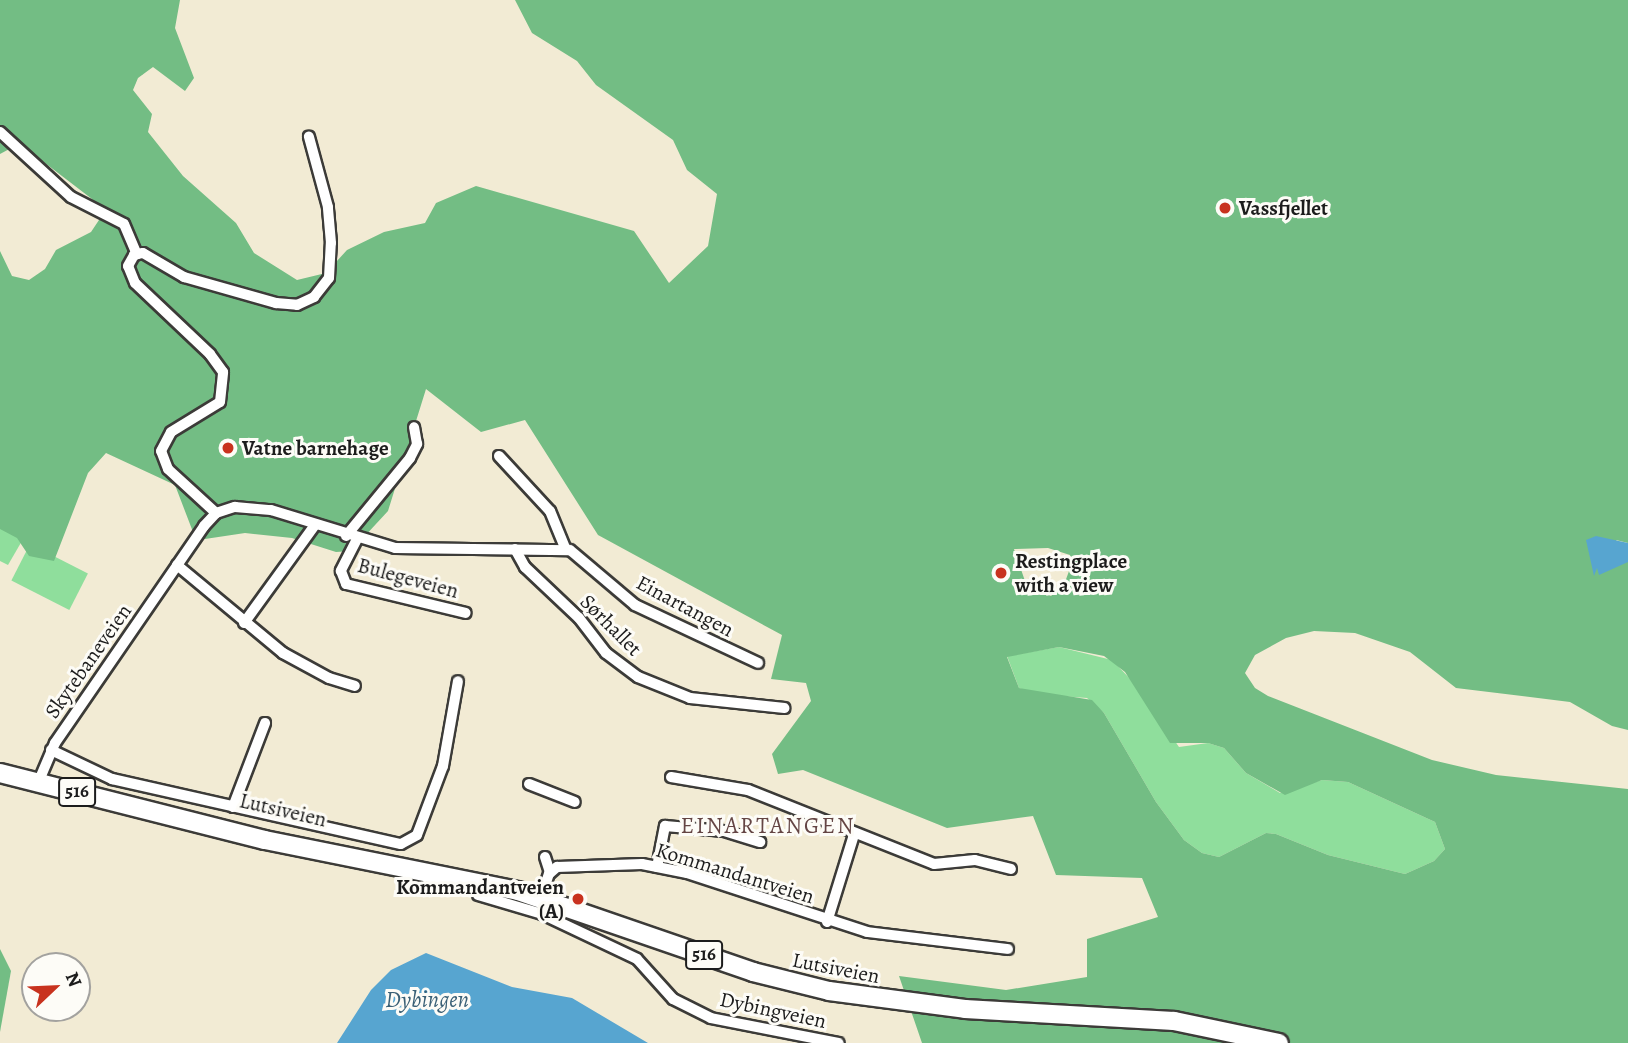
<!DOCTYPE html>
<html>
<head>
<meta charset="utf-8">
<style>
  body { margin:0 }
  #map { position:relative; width:1628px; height:1043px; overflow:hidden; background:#f2ebd4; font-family:Alegreya,serif }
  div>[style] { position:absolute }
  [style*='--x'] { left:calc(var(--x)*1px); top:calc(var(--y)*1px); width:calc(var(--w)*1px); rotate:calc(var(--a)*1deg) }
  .green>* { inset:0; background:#8fde9c; transform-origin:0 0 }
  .forest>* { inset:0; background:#73bd84 }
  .water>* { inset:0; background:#57a5d0 }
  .roads { filter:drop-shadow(2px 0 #3c3b38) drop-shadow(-2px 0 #3c3b38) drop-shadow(0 2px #3c3b38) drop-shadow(0 -2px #3c3b38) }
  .street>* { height:10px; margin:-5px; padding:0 5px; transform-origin:5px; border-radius:5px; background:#fff }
  .primary>* { height:18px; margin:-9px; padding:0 9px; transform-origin:9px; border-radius:9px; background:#fff }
  .dots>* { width:19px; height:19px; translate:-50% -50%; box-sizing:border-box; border:4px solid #fdfcf7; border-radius:50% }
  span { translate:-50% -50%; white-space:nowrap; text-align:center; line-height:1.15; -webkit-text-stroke:6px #fdfcf7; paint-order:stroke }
  .shield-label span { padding:2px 5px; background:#fdfcf7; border:2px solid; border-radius:5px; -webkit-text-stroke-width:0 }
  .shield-label { font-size:19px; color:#1c1c1c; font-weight:700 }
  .poi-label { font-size:21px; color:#1c1c1c; font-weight:700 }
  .left { translate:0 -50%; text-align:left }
  .right { translate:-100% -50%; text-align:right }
  .street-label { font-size:21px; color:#1c1c1c }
  .neighbourhood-label { font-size:23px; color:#644544; letter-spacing:2px }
  .water-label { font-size:23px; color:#3a6076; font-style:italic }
  .north { position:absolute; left:21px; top:952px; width:70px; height:70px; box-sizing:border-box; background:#fdfcf7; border:2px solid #a3a29f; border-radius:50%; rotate:67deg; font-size:19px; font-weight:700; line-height:28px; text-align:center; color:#1c1c1c }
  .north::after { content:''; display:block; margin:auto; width:24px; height:32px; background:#c8321e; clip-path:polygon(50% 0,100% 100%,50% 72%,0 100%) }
</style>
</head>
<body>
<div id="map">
  <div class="green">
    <i style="clip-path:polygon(0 520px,26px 534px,8px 565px,0 561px)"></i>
    <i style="left:30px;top:544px;width:65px;height:41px;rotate:27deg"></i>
    <i style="clip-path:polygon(1059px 647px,1112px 660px,1137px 686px,1179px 747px,1208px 743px,1224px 748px,1246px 773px,1280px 793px,1322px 780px,1348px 782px,1435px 822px,1445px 849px,1434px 861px,1405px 874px,1328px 855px,1276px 834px,1266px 833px,1219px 857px,1202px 853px,1184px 840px,1156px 802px,1104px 713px,1087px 698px,1036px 694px,1019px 688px,1007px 656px)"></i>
  </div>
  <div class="forest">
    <i style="clip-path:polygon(evenodd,0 0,180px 0,175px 28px,194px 78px,185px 91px,153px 67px,138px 78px,133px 90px,152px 114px,148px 132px,183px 176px,236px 223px,254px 253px,297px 280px,326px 273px,347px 250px,384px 232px,425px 223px,436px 203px,476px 186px,634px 231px,669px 283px,708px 246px,717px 194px,687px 170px,673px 140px,596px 85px,577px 61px,532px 33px,515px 0,1628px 0,1628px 543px,1616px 540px,1628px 558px,1628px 730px,1612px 726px,1570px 702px,1456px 688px,1410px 652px,1355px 633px,1314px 631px,1286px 638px,1255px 655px,1245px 673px,1255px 688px,1268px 696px,1432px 760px,1496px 775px,1628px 789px,1628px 1043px,922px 1043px,899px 976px,1006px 990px,1087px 977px,1087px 939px,1158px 917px,1142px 878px,1056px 875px,1033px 816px,947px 828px,803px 770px,778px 774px,772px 754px,811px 701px,806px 683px,771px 679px,782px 635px,598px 535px,525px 420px,481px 432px,426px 389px,388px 511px,351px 551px,336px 552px,292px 538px,245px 533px,205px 539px,193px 532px,175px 485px,106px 453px,88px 473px,54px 561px,29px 556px,17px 538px,0 529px,0 251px,12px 276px,29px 280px,45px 269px,56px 250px,91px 232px,101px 217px,92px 199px,28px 150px,15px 146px,0 154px,0 0,1048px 548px,1070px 555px,1072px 563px,1065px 582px,1051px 596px,1026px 584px,1014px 549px,1048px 548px,0 0,1059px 647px,1104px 656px,1125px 672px,1170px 743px,1208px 743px,1224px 748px,1246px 773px,1285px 795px,1322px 780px,1348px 782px,1435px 822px,1445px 849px,1434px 861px,1405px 874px,1328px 855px,1276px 834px,1266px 833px,1219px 857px,1202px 853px,1184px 840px,1156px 802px,1104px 713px,1092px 700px,1019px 688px,1007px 657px,1059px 647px)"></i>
    <i style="clip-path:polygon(0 949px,11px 971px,0 1032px)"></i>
  </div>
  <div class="water">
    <i style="clip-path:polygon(1596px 536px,1628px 543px,1628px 562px,1599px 575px,1597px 568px,1594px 576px,1586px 540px)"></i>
    <i style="clip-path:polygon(426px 953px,512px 987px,572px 998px,648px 1043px,337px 1043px,371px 990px,391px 970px)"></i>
  </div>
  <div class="roads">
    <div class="street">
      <i style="--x:0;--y:132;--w:96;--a:42.5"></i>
      <i style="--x:71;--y:197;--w:59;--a:27"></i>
      <i style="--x:124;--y:224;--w:33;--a:67"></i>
      <i style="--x:499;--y:456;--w:75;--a:47.2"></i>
      <i style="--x:550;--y:511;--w:42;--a:67.7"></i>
      <i style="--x:216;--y:513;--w:65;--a:-137.5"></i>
      <i style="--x:168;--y:469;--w:19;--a:-111"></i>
      <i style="--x:161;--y:451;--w:21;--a:-62"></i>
      <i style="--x:171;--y:432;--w:57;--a:-31.5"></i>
      <i style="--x:220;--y:402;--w:30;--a:-84"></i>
      <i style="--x:223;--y:372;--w:22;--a:-126"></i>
      <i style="--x:210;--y:354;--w:103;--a:-136.6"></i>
      <i style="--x:135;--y:283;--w:18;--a:-112"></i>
      <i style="--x:128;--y:266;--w:13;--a:-61"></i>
      <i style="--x:134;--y:255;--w:9;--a:-13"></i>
      <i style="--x:143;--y:253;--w:48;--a:30.3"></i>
      <i style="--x:184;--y:277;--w:96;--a:15.8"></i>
      <i style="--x:276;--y:303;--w:21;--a:5"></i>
      <i style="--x:297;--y:305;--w:19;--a:-25"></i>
      <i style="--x:314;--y:297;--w:24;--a:-52"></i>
      <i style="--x:329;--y:278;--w:35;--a:-87"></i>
      <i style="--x:331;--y:243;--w:36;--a:-95"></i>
      <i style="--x:328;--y:207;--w:73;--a:-105.2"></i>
      <i style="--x:346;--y:536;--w:101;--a:-50.6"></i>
      <i style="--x:410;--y:458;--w:16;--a:-63"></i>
      <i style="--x:417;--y:444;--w:17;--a:-100"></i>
      <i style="--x:357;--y:539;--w:36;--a:117"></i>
      <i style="--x:341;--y:571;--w:14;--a:69"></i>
      <i style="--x:346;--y:584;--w:123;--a:13.6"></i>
      <i style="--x:515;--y:549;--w:21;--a:61"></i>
      <i style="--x:525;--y:567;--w:74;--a:43.4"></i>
      <i style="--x:579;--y:618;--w:44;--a:52.4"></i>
      <i style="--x:606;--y:653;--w:40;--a:37"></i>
      <i style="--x:638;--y:677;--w:56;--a:22"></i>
      <i style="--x:690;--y:698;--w:95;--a:6.1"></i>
      <i style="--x:177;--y:565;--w:138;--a:39.7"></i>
      <i style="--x:283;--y:653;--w:52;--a:28.5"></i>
      <i style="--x:329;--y:678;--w:27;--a:17"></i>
      <i style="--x:244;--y:623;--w:121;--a:-54.1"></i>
      <i style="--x:51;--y:750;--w:68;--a:25.4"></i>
      <i style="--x:112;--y:779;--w:296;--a:12.7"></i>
      <i style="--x:401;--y:844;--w:18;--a:-29"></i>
      <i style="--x:417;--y:835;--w:74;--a:-69.4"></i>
      <i style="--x:443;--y:766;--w:86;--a:-80"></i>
      <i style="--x:671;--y:777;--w:78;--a:9.6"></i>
      <i style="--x:748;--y:790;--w:200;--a:21.7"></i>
      <i style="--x:934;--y:864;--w:41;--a:-5.6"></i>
      <i style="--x:975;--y:860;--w:37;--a:14"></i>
      <i style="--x:38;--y:783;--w:43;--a:-67"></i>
      <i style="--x:55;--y:743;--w:263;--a:-55.5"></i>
      <i style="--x:204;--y:526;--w:18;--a:-47"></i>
      <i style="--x:216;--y:513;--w:20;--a:-18"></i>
      <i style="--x:235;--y:507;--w:36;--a:5"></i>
      <i style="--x:271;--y:510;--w:130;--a:17"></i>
      <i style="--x:395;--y:548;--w:175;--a:0.7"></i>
      <i style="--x:570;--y:550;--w:85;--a:40.2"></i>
      <i style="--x:635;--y:605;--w:136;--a:25.2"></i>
      <i style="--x:529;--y:784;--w:49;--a:21.4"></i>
      <i style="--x:233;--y:807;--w:90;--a:-69.1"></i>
      <i style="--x:545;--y:857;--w:16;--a:72"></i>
      <i style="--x:657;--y:867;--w:42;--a:-79"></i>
      <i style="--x:665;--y:826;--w:59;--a:4.8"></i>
      <i style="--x:724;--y:831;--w:38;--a:17"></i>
      <i style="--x:478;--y:895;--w:67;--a:16.5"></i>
      <i style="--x:542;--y:914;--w:105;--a:25.3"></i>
      <i style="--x:637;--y:959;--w:54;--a:48"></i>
      <i style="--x:673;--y:999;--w:42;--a:26.6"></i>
      <i style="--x:711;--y:1018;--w:130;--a:11.1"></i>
      <i style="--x:541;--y:898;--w:25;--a:-72"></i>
      <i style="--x:549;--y:874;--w:11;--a:-41"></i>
      <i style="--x:557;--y:867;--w:85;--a:-2"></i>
      <i style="--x:642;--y:864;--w:46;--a:11.3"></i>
      <i style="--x:687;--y:873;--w:189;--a:18.1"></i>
      <i style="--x:867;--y:932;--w:142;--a:6.9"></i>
      <i style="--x:827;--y:922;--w:91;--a:-72.8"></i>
    </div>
    <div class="primary">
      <i style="--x:0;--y:773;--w:273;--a:14.2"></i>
      <i style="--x:265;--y:840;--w:258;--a:11.4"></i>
      <i style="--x:518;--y:891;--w:249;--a:19"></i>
      <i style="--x:753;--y:972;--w:78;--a:14"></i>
      <i style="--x:829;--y:991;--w:137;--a:7.5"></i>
      <i style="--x:965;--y:1009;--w:209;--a:3.3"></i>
      <i style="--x:1174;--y:1021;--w:107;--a:11.8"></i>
    </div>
  </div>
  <div class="dots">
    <i style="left:1225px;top:208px;background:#c8321e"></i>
    <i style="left:228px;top:448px;background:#c8321e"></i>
    <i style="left:1001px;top:573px;background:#c8321e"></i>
    <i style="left:578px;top:899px;background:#c8321e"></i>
  </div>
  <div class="shield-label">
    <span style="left:77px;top:792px">516</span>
    <span style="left:704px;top:955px">516</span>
  </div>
  <div class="poi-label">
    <span class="left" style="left:1239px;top:208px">Vassfjellet</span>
    <span class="left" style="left:242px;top:448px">Vatne barnehage</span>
    <span class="left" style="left:1015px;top:573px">Restingplace<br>with a view</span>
    <span class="right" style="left:564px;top:899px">Kommandantveien<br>(A)</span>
  </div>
  <div class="street-label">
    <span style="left:408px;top:578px;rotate:15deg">Bulegeveien</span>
    <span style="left:685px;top:606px;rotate:28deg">Einartangen</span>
    <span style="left:611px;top:625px;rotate:45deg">Sørhallet</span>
    <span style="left:88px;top:661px;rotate:-55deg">Skytebaneveien</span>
    <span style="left:283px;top:810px;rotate:13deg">Lutsiveien</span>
    <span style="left:735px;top:873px;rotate:17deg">Kommandantveien</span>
    <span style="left:836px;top:968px;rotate:11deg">Lutsiveien</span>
    <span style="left:773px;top:1010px;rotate:12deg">Dybingveien</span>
  </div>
  <div class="neighbourhood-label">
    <span style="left:768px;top:826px">EINARTANGEN</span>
  </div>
  <div class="water-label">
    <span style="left:427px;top:1000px">Dybingen</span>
  </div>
  <div class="north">N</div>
</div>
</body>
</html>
